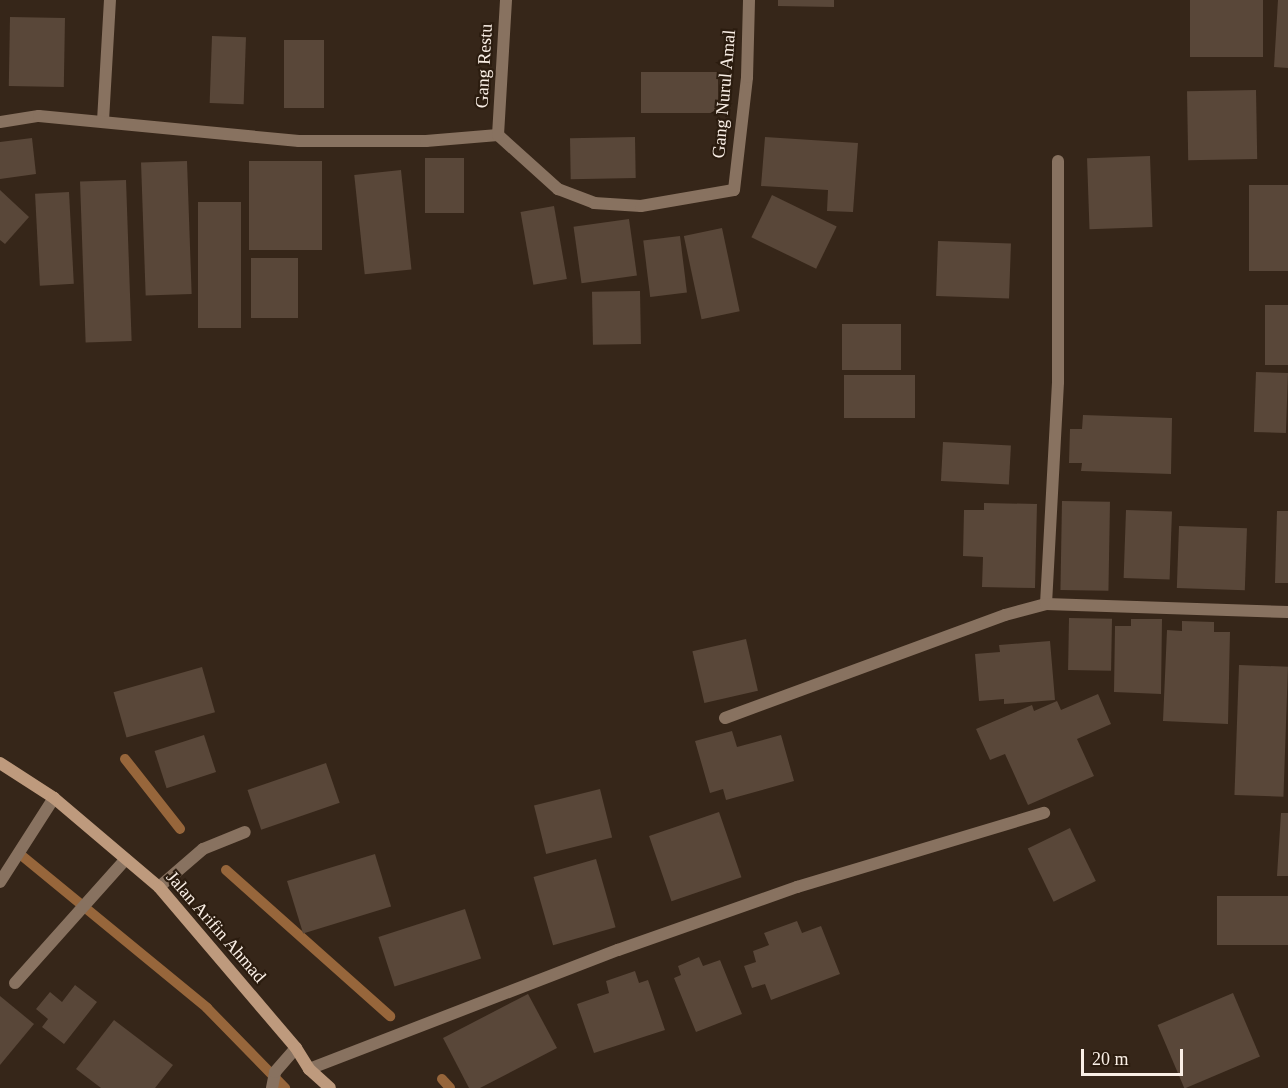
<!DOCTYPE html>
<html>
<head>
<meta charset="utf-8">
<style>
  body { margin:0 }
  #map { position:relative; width:1288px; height:1088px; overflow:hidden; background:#362619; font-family:"Times New Roman",serif }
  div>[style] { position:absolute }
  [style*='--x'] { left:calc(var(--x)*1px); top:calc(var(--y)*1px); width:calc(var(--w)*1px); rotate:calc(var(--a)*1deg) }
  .stream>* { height:10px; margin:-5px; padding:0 5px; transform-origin:5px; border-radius:5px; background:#97663b }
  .building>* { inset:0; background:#594739; transform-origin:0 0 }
  .lane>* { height:12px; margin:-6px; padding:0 6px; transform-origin:6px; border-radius:6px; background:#887260 }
  .street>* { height:12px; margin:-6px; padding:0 6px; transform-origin:6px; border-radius:6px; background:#887260 }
  .secondary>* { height:12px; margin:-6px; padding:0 6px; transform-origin:6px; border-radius:6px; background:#be9a7d }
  span { translate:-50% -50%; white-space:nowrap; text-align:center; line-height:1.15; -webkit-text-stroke:4.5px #2b1c0f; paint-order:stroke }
  .street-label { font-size:18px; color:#faefe6 }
  .scale { position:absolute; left:1081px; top:1049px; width:102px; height:27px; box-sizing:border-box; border:3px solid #faefe6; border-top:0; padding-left:8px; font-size:18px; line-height:21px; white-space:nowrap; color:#faefe6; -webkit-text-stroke:4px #2b1c0f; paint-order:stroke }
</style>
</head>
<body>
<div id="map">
  <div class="stream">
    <i style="--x:125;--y:759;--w:89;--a:51.8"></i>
    <i style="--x:21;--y:855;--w:241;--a:39.4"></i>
    <i style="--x:207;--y:1008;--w:112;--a:45.7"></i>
    <i style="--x:226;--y:870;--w:220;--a:41.7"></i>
    <i style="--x:442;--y:1079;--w:12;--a:48"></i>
  </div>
  <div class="building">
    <i style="clip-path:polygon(778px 0,834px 0,834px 7px,778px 6px)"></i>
    <i style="left:1190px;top:0;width:73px;height:57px"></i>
    <i style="clip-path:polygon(1278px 0,1288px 0,1288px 68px,1274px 67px)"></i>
    <i style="left:10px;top:17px;width:55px;height:69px;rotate:1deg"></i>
    <i style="left:212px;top:36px;width:34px;height:67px;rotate:2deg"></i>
    <i style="left:284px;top:40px;width:40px;height:68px"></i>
    <i style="left:641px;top:72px;width:77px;height:41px"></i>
    <i style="left:1256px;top:90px;width:69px;height:69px;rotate:89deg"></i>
    <i style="left:635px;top:137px;width:41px;height:65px;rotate:89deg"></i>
    <i style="clip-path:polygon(765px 137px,858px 143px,853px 212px,827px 211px,828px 190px,761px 186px)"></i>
    <i style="clip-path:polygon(32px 138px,36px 174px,0 179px,0 142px)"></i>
    <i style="left:1150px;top:156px;width:71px;height:63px;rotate:88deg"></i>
    <i style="left:425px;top:158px;width:39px;height:55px"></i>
    <i style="left:187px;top:161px;width:133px;height:46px;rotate:88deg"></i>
    <i style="left:249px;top:161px;width:73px;height:89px"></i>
    <i style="left:401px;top:170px;width:100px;height:47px;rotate:84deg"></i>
    <i style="left:126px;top:180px;width:161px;height:46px;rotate:88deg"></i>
    <i style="left:1249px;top:185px;width:39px;height:86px"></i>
    <i style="clip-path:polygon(0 190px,29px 217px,5px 244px,0 240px)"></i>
    <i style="left:69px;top:192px;width:92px;height:34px;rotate:87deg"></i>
    <i style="left:772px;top:195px;width:72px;height:47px;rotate:26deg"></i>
    <i style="left:198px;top:202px;width:43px;height:126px"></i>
    <i style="left:554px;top:206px;width:74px;height:34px;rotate:80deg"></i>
    <i style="left:629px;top:219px;width:57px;height:56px;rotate:82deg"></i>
    <i style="left:722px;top:228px;width:85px;height:39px;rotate:78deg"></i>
    <i style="left:680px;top:236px;width:57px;height:37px;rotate:83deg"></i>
    <i style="left:938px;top:241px;width:73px;height:55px;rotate:2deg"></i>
    <i style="left:251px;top:258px;width:47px;height:60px"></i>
    <i style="left:640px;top:291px;width:53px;height:48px;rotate:89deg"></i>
    <i style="left:1265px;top:305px;width:23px;height:60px"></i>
    <i style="left:842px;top:324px;width:59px;height:46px"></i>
    <i style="left:1256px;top:372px;width:32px;height:60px;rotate:2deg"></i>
    <i style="left:915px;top:375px;width:43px;height:71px;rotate:90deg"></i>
    <i style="clip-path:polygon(1083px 415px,1172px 418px,1171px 474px,1081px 471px,1082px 463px,1069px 463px,1070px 429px,1082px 429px)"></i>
    <i style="left:943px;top:442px;width:68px;height:39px;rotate:3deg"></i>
    <i style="left:1062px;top:501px;width:48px;height:89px;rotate:1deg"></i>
    <i style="clip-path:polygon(984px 503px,1037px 504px,1035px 588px,982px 587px,983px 557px,963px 556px,964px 510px,984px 510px)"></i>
    <i style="left:1126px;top:510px;width:46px;height:68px;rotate:2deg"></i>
    <i style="clip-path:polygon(1277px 511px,1288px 511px,1288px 583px,1275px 583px)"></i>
    <i style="left:1179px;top:526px;width:68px;height:62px;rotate:2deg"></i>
    <i style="left:1069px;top:618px;width:43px;height:52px;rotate:1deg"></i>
    <i style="clip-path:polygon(1131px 619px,1162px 619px,1161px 694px,1114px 692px,1115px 626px,1131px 626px)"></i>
    <i style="clip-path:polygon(1182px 621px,1214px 622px,1214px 632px,1230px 632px,1228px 724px,1163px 721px,1167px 630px,1182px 631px)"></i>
    <i style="left:746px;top:639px;width:53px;height:55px;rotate:77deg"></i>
    <i style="clip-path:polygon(1050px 641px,1055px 700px,1004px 704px,1004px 699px,979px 701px,975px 654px,1000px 652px,999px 645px)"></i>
    <i style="left:1239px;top:665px;width:49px;height:130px;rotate:2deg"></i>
    <i style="left:202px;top:667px;width:47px;height:92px;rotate:74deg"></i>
    <i style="clip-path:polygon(1098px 694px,1111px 724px,1077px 739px,1094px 776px,1028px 805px,1005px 754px,990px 760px,976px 729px,1032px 705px,1034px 711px,1057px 701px,1061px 710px)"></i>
    <i style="clip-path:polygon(732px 731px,737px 747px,781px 735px,794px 781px,726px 800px,723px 789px,710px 793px,695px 741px)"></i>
    <i style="left:204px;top:735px;width:39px;height:52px;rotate:72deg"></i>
    <i style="left:326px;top:763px;width:42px;height:83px;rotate:71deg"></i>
    <i style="left:600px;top:789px;width:50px;height:68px;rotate:76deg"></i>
    <i style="left:719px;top:812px;width:69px;height:74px;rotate:71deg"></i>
    <i style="clip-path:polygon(1281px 813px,1288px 813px,1288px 876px,1277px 876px)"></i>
    <i style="left:1070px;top:828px;width:59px;height:47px;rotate:64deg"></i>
    <i style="left:375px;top:854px;width:55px;height:92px;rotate:73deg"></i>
    <i style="left:596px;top:859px;width:71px;height:65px;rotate:74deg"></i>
    <i style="left:1288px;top:896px;width:49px;height:71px;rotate:90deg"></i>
    <i style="left:465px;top:909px;width:52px;height:91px;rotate:72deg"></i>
    <i style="clip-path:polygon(797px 921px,802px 933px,821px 926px,840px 974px,771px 1000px,765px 984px,752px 988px,744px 966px,756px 962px,753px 951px,769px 945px,764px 933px)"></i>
    <i style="clip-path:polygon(699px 957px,703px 966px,720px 960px,742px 1014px,696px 1032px,674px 978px,681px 975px,678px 966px)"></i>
    <i style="clip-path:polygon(635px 971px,639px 983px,648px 980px,665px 1030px,594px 1053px,577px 1004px,609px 993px,606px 981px)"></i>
    <i style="clip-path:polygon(75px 985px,97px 1002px,64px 1044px,42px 1027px,48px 1019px,36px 1009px,50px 992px,62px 1002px)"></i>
    <i style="left:1233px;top:993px;width:69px;height:82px;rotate:67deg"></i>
    <i style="clip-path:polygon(528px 994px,557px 1048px,480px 1088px,469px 1088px,443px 1038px)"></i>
    <i style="clip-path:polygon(0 996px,34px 1024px,0 1065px)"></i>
    <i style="clip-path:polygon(114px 1020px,173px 1065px,155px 1088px,101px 1088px,76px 1069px)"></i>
  </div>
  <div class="lane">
    <i style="--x:159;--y:887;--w:58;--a:-40.8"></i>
    <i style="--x:203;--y:849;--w:45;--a:-22"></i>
    <i style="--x:15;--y:983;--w:166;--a:-48.2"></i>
    <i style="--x:272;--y:1088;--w:16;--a:-79"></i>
    <i style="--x:275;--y:1072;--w:32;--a:-49"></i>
  </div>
  <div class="street">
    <i style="--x:103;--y:121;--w:121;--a:-86.7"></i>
    <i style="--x:0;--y:122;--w:39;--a:-9"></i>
    <i style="--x:39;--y:116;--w:261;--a:5.5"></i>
    <i style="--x:299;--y:141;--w:127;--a:0"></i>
    <i style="--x:426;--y:141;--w:72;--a:-4.8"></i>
    <i style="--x:498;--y:135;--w:81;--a:42"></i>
    <i style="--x:558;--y:189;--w:39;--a:21"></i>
    <i style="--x:594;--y:203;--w:47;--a:3.7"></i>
    <i style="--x:641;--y:206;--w:94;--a:-9.8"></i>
    <i style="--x:734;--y:190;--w:114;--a:-83.4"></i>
    <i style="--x:747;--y:77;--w:77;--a:-88.5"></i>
    <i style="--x:498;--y:135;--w:135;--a:-86.6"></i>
    <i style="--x:1046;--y:604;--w:222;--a:-86.9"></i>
    <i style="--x:1058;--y:382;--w:221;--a:-90"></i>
    <i style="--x:725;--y:718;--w:298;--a:-20.2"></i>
    <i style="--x:1005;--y:615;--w:42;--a:-15"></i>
    <i style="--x:1046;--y:604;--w:242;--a:1.9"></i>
    <i style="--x:0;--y:882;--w:100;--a:-57.3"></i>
    <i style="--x:309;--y:1069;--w:331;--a:-21.1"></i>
    <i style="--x:618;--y:950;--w:190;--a:-19.4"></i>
    <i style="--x:797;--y:887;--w:258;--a:-16.7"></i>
  </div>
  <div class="secondary">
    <i style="--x:0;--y:763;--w:64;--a:32.9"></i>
    <i style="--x:54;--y:798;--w:138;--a:40.3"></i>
    <i style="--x:159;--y:887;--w:211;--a:49.6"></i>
    <i style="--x:296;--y:1048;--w:25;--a:58"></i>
    <i style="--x:309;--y:1069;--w:28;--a:42"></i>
  </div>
  <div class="street-label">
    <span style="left:484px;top:66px;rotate:-87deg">Gang Restu</span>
    <span style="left:724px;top:94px;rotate:-85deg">Gang Nurul Amal</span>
    <span style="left:216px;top:927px;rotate:49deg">Jalan Arifin Ahmad</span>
  </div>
  <div class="scale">20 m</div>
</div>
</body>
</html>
